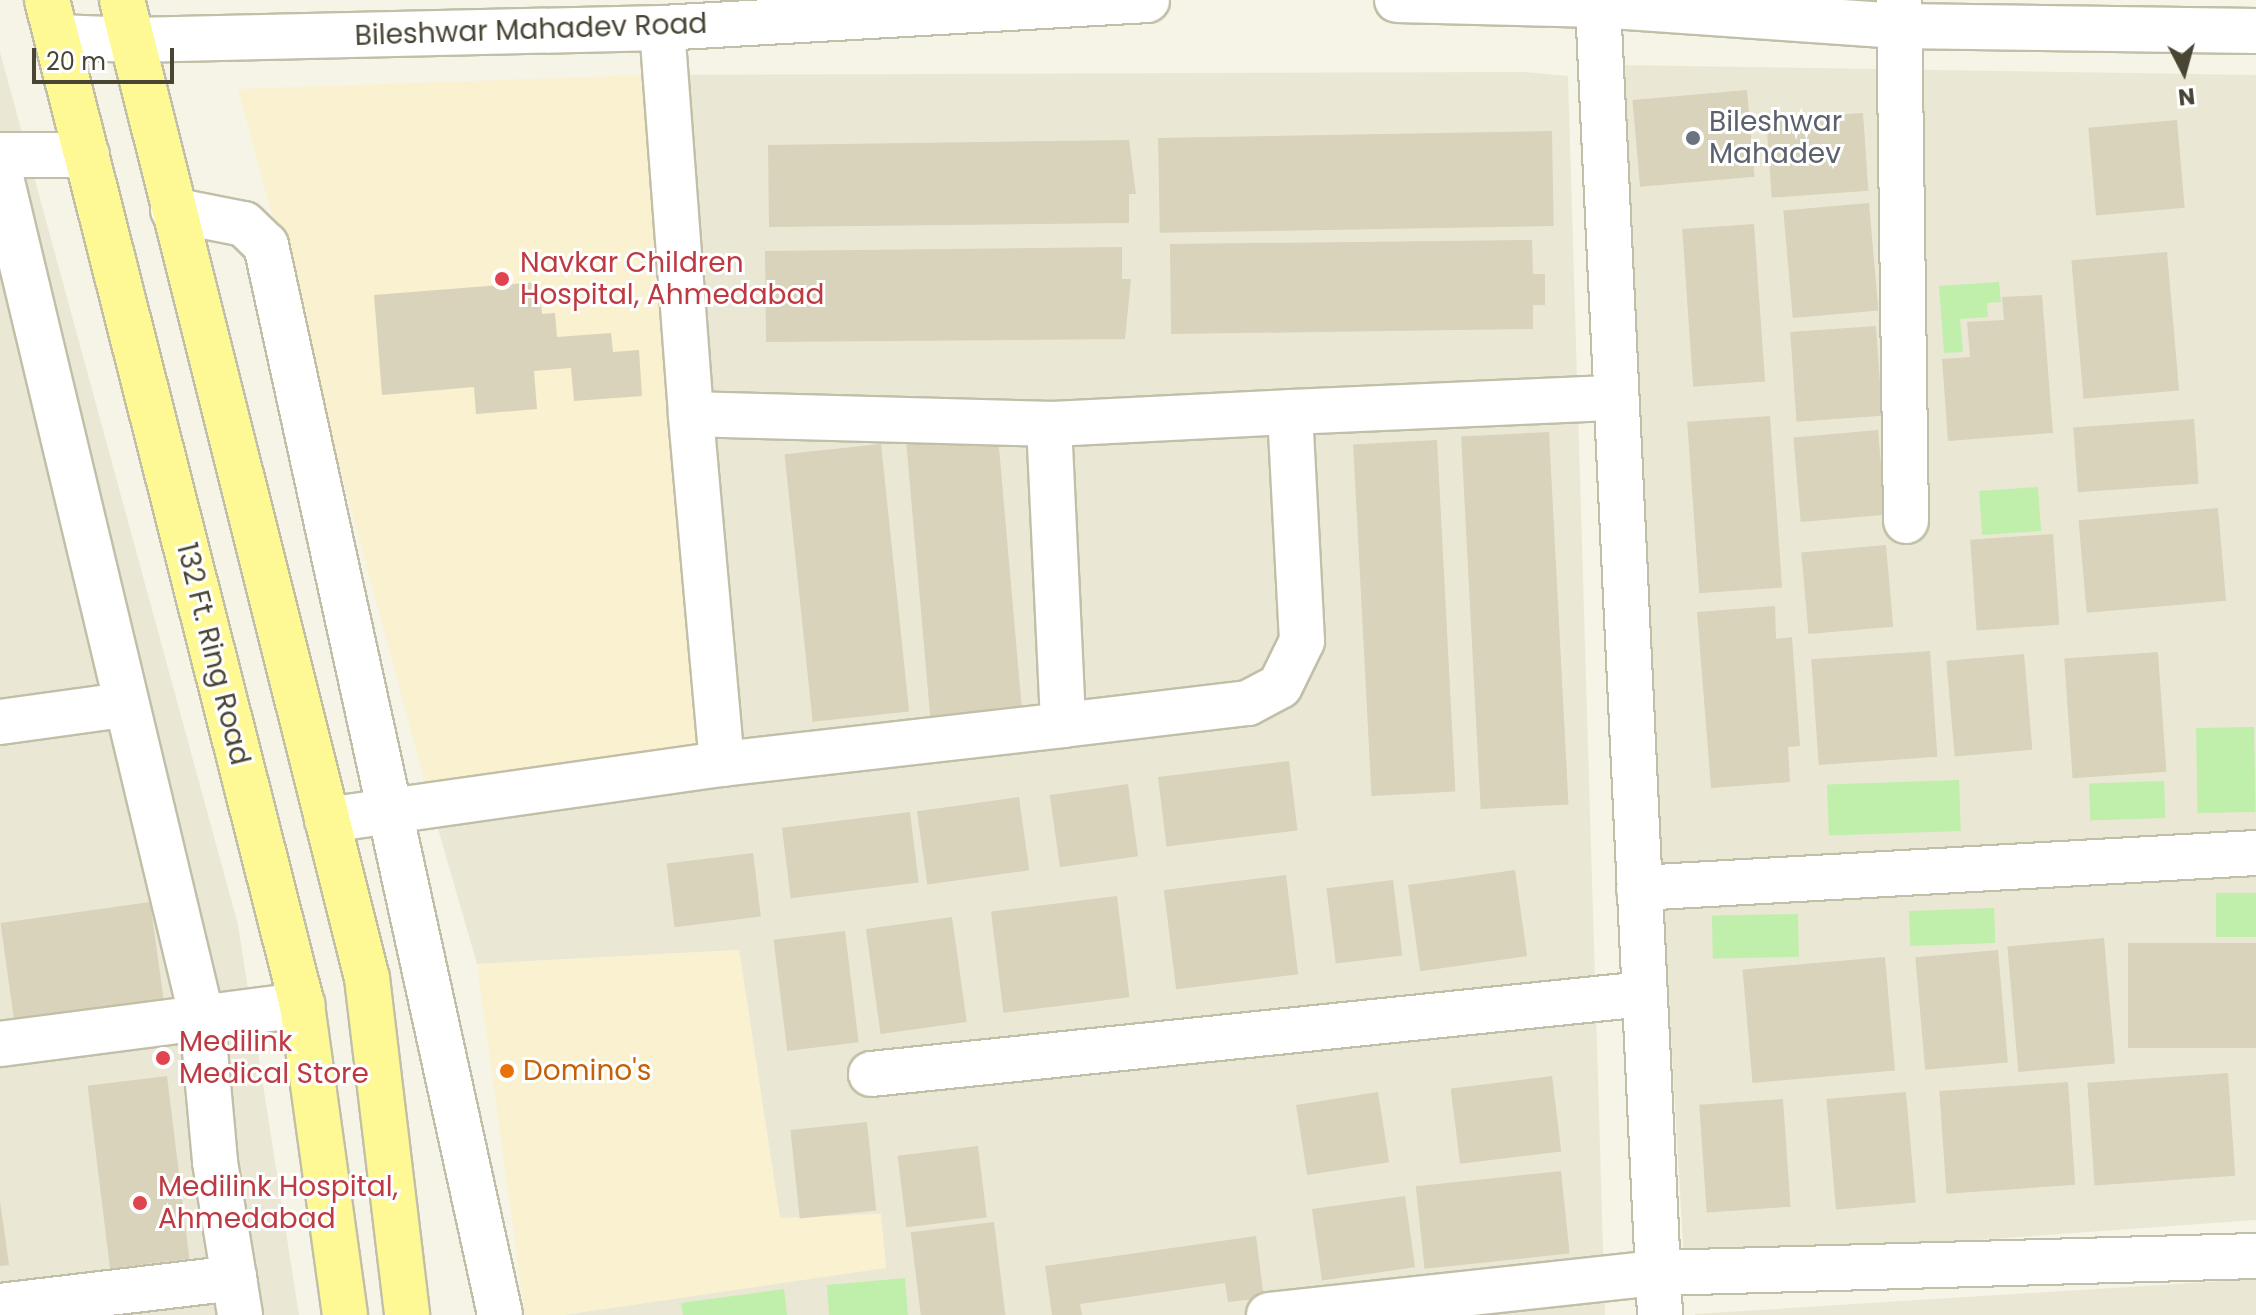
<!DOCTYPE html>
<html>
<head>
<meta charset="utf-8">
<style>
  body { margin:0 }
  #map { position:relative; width:2256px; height:1315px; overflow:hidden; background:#f5f4e6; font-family:Poppins,sans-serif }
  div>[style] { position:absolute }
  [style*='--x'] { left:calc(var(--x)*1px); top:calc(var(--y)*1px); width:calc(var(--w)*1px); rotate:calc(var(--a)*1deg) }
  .residential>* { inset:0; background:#eae8d4 }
  .commercial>* { inset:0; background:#f9f1cf }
  .green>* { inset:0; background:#c0eeab; transform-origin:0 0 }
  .building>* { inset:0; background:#d8d3ba; transform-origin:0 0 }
  .roads { filter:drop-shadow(2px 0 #c2bfa8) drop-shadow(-2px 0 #c2bfa8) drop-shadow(0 2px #c2bfa8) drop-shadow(0 -2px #c2bfa8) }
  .minor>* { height:44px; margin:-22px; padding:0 22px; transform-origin:22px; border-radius:22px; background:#fff }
  .major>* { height:44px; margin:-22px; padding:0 22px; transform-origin:22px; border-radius:22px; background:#fff995 }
  .dots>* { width:22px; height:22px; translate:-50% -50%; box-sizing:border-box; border:4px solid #fff; border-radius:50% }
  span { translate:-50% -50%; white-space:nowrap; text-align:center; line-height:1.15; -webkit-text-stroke:6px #fff; paint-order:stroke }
  .street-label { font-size:28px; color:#494535 }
  .worship-label { font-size:28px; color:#5b616d }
  .left { translate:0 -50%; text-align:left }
  .health-label { font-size:28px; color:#be3a42 }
  .food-label { font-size:28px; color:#c56008 }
  .north { position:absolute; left:2144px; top:32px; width:80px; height:80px; -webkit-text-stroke:6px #fff; paint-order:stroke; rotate:174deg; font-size:22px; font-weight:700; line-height:32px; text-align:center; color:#494535 }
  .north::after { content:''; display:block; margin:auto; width:28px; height:36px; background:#494535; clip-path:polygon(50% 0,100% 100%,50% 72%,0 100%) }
  .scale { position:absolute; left:32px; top:48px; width:142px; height:36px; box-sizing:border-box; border:4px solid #494535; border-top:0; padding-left:10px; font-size:24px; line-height:28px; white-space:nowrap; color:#494535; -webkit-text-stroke:6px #fff; paint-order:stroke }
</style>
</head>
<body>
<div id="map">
  <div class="residential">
    <i style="clip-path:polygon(0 52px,238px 925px,299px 1315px,0 1315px)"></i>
    <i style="clip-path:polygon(1615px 65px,2256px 75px,2256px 1220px,1684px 1261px)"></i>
    <i style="clip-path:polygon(1525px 72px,1568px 76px,1605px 1315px,563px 1315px,886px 1267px,880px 1214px,780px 1219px,739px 950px,477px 964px,428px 794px,645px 75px)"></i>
    <i style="clip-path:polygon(2256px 1279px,2256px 1315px,1695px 1315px,1695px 1314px)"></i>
  </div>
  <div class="commercial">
    <i style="clip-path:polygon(645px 75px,702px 780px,428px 794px,238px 89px)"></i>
    <i style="clip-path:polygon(739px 950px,780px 1218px,881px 1214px,886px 1268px,563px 1315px,525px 1315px,477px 964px)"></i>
  </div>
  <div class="green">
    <i style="clip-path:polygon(1999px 282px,2001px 302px,1987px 303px,1988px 317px,1960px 319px,1963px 352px,1944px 353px,1939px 286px)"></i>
    <i style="left:2038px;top:487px;width:44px;height:59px;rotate:86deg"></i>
    <i style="left:2254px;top:727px;width:85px;height:58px;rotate:89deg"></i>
    <i style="left:1959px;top:780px;width:51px;height:132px;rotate:88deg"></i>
    <i style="left:2164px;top:781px;width:37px;height:75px;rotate:88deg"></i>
    <i style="left:2256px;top:893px;width:44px;height:40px;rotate:90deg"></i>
    <i style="left:1994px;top:908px;width:35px;height:85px;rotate:88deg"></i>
    <i style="left:1798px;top:914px;width:43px;height:86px;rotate:89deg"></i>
    <i style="clip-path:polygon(905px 1278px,908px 1315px,829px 1315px,827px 1285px)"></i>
    <i style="clip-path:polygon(784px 1289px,787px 1315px,683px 1315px,681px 1303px)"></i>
  </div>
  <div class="building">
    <i style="left:1747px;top:90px;width:87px;height:115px;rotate:85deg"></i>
    <i style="left:1863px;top:113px;width:78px;height:97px;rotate:86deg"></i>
    <i style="left:2177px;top:120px;width:88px;height:89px;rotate:85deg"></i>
    <i style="left:1552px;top:131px;width:95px;height:394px;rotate:89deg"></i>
    <i style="clip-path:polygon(1129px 140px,1136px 194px,1129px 194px,1129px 223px,769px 227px,768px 145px)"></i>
    <i style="left:1869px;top:203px;width:108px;height:86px;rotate:85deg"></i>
    <i style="left:1754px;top:224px;width:158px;height:72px;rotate:86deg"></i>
    <i style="clip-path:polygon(1532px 240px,1533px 274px,1545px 274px,1545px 305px,1533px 305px,1533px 329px,1171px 334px,1170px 244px)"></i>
    <i style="clip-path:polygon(1122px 247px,1122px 279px,1131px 279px,1125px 339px,766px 342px,765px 251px)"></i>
    <i style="left:2167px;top:252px;width:139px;height:96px;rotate:85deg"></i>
    <i style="clip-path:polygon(539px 282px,542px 314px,555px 313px,557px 337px,611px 333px,613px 352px,639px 350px,642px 396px,574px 401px,571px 368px,534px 371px,537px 409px,476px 414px,474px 387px,382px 395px,374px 295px)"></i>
    <i style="clip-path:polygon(2042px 295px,2053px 433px,1948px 441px,1942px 359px,1970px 357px,1967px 322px,2004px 320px,2002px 297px)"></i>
    <i style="left:1876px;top:326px;width:90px;height:86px;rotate:86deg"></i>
    <i style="left:1770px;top:416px;width:172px;height:83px;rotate:86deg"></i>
    <i style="left:2194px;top:419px;width:65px;height:121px;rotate:86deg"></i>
    <i style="left:1878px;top:430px;width:85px;height:85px;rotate:85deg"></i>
    <i style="left:1549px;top:432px;width:373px;height:88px;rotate:87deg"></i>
    <i style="left:998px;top:436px;width:278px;height:92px;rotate:85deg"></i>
    <i style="left:1437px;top:440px;width:352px;height:84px;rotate:87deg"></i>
    <i style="left:881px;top:444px;width:269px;height:97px;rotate:84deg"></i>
    <i style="left:2218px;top:508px;width:93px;height:140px;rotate:85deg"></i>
    <i style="left:2053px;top:534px;width:91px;height:83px;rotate:86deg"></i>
    <i style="left:1886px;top:545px;width:82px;height:85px;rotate:85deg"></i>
    <i style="clip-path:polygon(1775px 606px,1776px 639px,1792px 637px,1800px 746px,1788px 747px,1790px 782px,1711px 788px,1697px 612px)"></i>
    <i style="left:1930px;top:651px;width:106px;height:119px;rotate:86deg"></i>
    <i style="left:2158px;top:652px;width:120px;height:94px;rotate:86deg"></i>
    <i style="left:2024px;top:654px;width:96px;height:78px;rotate:85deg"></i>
    <i style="left:1289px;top:761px;width:70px;height:132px;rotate:83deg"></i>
    <i style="left:1128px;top:784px;width:73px;height:79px;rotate:82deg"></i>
    <i style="left:1019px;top:797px;width:74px;height:103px;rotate:82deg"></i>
    <i style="left:910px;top:812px;width:71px;height:129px;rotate:83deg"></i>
    <i style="left:753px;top:853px;width:64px;height:87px;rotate:83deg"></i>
    <i style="left:1515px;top:870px;width:87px;height:108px;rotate:82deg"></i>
    <i style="left:1286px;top:875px;width:100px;height:123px;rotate:83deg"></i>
    <i style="left:1393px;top:880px;width:76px;height:67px;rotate:83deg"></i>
    <i style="left:1117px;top:896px;width:102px;height:127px;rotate:83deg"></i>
    <i style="left:150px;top:902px;width:107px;height:151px;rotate:82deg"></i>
    <i style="left:952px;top:917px;width:106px;height:87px;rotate:82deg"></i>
    <i style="left:845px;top:931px;width:112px;height:72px;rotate:83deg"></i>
    <i style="left:2104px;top:938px;width:126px;height:97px;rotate:85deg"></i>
    <i style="left:2256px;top:943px;width:105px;height:128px;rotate:90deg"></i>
    <i style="left:1998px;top:950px;width:113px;height:83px;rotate:85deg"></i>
    <i style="left:1885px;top:957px;width:114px;height:143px;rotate:85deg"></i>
    <i style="left:2228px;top:1073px;width:103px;height:141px;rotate:86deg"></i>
    <i style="left:167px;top:1076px;width:184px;height:80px;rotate:83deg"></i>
    <i style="left:1552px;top:1076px;width:76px;height:102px;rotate:83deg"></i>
    <i style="left:2068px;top:1082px;width:103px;height:129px;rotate:86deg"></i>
    <i style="left:1378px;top:1092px;width:71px;height:83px;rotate:81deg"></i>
    <i style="left:1906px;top:1092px;width:111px;height:80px;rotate:85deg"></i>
    <i style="left:1783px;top:1099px;width:108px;height:84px;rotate:86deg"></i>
    <i style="left:867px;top:1122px;width:89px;height:77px;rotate:84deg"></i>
    <i style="left:978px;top:1146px;width:72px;height:81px;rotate:83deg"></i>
    <i style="left:1561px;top:1171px;width:83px;height:146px;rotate:84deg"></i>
    <i style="left:1405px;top:1196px;width:72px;height:94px;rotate:82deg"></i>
    <i style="clip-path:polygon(0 1201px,9px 1265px,0 1266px)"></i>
    <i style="left:994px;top:1222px;width:94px;height:84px;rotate:83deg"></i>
    <i style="clip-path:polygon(1256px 1236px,1264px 1298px,1228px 1302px,1225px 1283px,1080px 1304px,1082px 1315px,1052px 1315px,1045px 1266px)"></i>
  </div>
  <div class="roads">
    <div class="minor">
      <i style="--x:1397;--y:0;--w:201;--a:1.4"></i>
      <i style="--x:1598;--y:5;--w:303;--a:4"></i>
      <i style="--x:1900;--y:26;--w:356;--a:0.8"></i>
      <i style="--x:1899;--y:0;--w:521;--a:89.23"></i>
      <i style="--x:1598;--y:5;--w:1311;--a:87.29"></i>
      <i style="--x:662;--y:28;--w:387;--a:85.7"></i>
      <i style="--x:58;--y:37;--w:75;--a:2.3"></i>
      <i style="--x:133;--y:40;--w:529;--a:-1.3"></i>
      <i style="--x:662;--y:28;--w:486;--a:-3.3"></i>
      <i style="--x:0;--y:155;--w:87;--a:0"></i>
      <i style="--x:0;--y:173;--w:869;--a:76.56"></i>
      <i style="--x:202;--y:1018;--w:145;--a:84.8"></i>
      <i style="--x:215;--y:1162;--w:155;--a:80.7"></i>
      <i style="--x:173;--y:210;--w:72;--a:11.2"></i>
      <i style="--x:244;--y:224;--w:30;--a:44"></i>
      <i style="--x:266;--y:245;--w:1095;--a:77.66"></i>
      <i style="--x:1290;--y:412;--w:241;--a:177.1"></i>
      <i style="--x:1049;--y:424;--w:301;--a:87.3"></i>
      <i style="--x:1063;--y:725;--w:186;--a:-6.8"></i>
      <i style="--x:1248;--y:703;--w:36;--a:-28"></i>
      <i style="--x:1280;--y:686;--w:50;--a:-63.9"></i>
      <i style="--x:1302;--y:641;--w:229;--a:-93"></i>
      <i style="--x:1290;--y:412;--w:326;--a:-2.5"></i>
      <i style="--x:0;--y:722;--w:124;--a:-7.9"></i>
      <i style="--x:722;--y:764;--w:351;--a:-95.1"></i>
      <i style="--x:691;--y:414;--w:358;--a:1.6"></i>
      <i style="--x:327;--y:820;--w:399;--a:-8.1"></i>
      <i style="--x:722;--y:764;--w:343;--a:-6.5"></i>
      <i style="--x:1639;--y:888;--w:618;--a:-3.25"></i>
      <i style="--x:0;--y:1044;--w:305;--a:-7.4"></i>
      <i style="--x:871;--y:1074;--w:777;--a:-5.91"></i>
      <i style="--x:0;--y:1306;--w:236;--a:-6.8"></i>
      <i style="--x:1269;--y:1315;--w:391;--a:-6.2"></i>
      <i style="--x:1658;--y:1273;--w:598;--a:-1.63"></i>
    </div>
    <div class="major">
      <i style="--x:47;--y:0;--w:1037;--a:75.76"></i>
      <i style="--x:302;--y:1005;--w:313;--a:82.1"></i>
      <i style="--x:122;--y:0;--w:1008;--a:75.94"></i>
      <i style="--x:367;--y:978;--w:339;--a:83.2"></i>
    </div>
  </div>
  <div class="dots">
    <i style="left:1693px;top:138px;background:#6b7280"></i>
    <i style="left:502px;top:279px;background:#e0444e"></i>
    <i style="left:163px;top:1058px;background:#e0444e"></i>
    <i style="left:507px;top:1071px;background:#e8710a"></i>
    <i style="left:140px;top:1203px;background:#e0444e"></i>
  </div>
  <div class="street-label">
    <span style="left:531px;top:30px;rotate:-2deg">Bileshwar Mahadev Road</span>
    <span style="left:213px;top:654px;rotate:76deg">132 Ft. Ring Road</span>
  </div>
  <div class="worship-label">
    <span class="left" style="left:1709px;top:138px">Bileshwar<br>Mahadev</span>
  </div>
  <div class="health-label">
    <span class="left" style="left:520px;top:279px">Navkar Children<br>Hospital, Ahmedabad</span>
    <span class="left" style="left:179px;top:1058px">Medilink<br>Medical Store</span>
    <span class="left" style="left:158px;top:1203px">Medilink Hospital,<br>Ahmedabad</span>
  </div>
  <div class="food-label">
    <span class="left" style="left:523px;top:1071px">Domino's</span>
  </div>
  <div class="north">N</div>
  <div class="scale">20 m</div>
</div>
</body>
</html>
